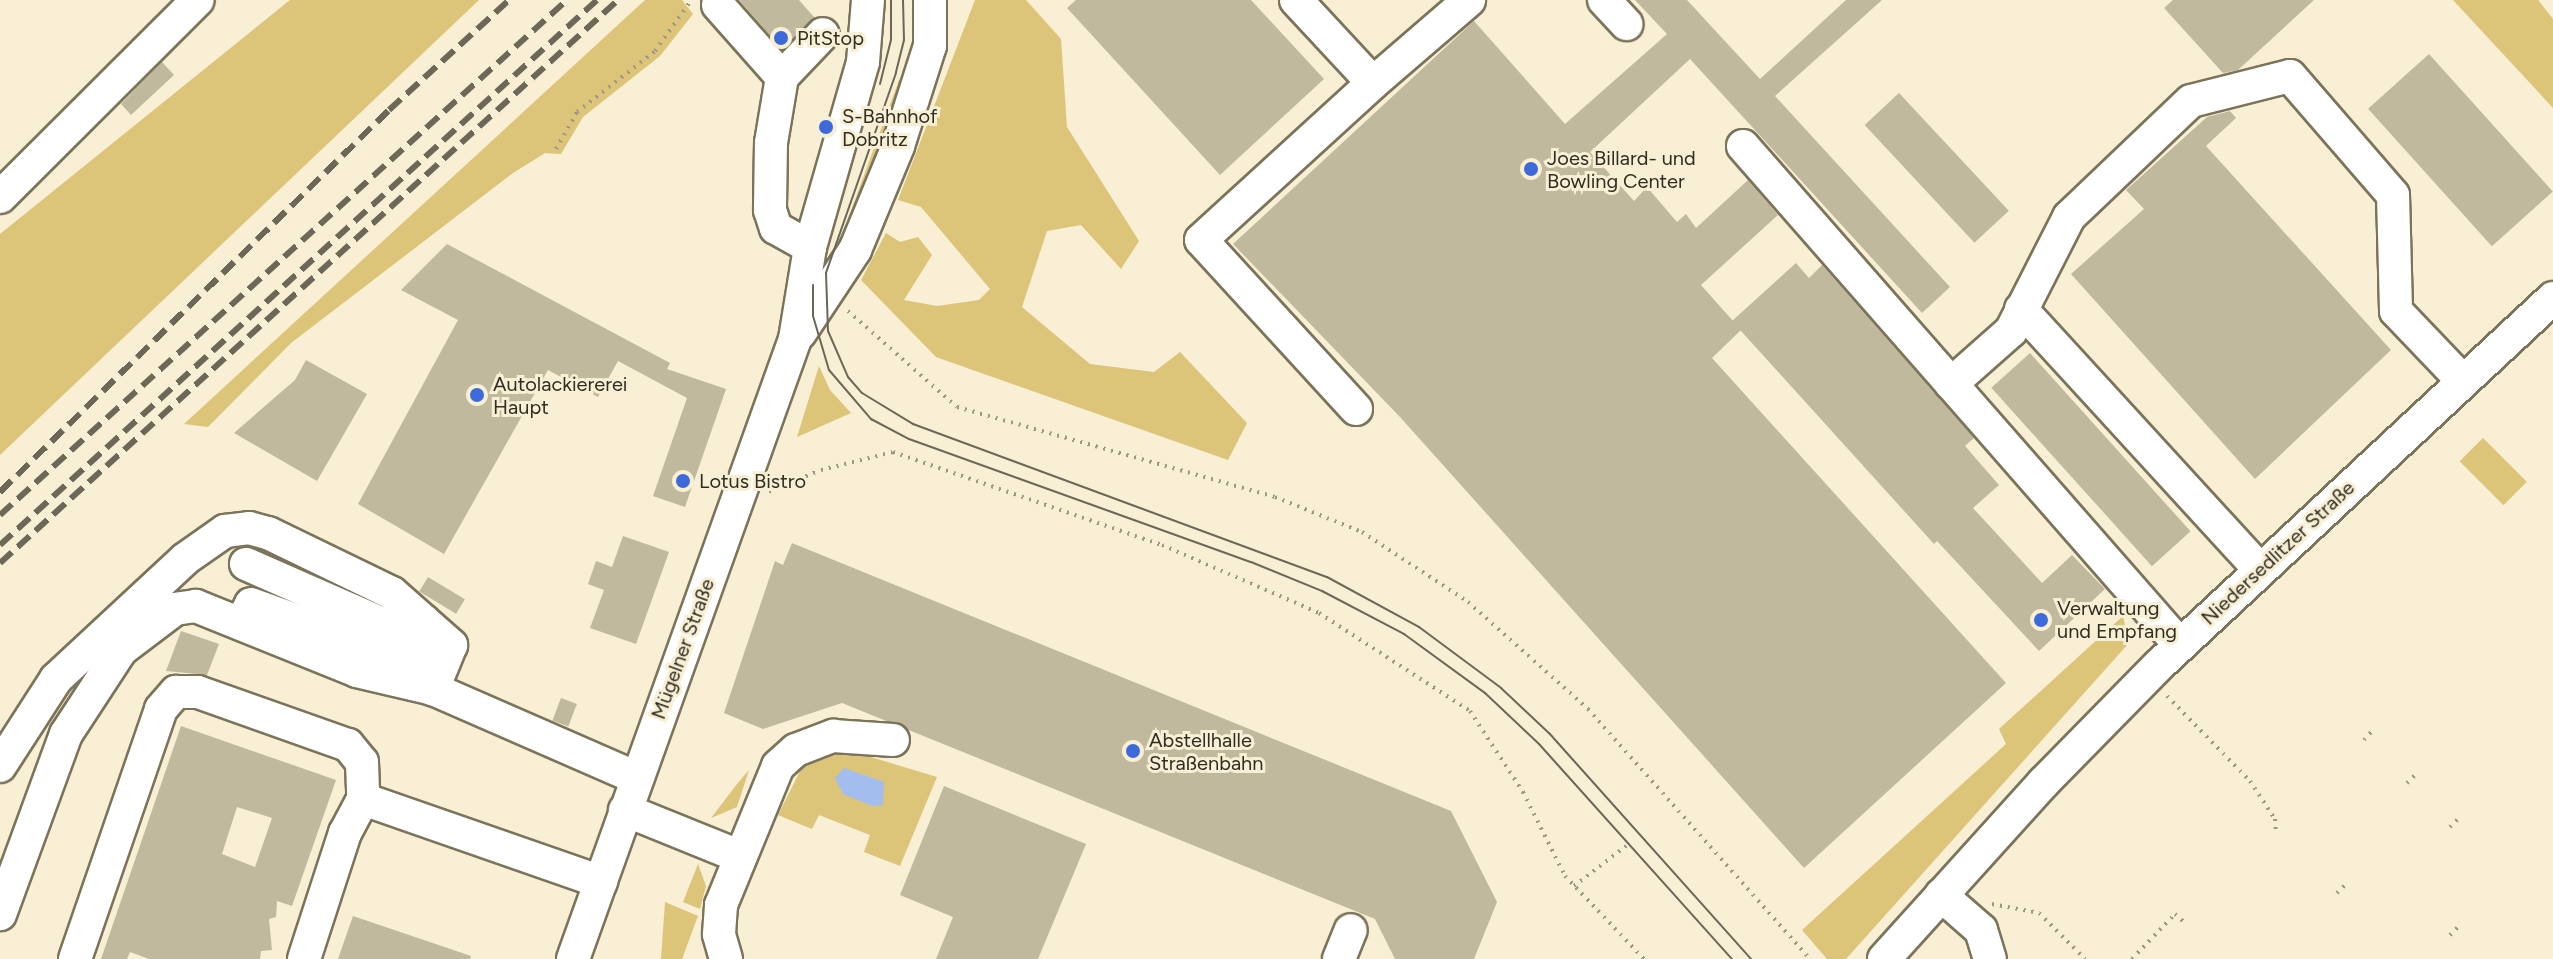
<!DOCTYPE html>
<html>
<head>
<meta charset="utf-8">
<style>
  body { margin:0 }
  #map { position:relative; width:2553px; height:959px; overflow:hidden; background:#f8efd4; font-family:Figtree,sans-serif }
  div>[style] { position:absolute }
  [style*='--x'] { left:calc(var(--x)*1px); top:calc(var(--y)*1px); width:calc(var(--w)*1px); rotate:calc(var(--a)*1deg) }
  .green>* { inset:0; background:#dcc478; transform-origin:0 0 }
  .water>* { inset:0; background:#a4bdef }
  .building>* { inset:0; background:#c1b99e; transform-origin:0 0 }
  .path>* { height:4px; margin-top:-2px; transform-origin:0; background:repeating-linear-gradient(90deg,#9e9784 0 2px,transparent 0 8px) }
  .roads { filter:drop-shadow(2px 0 #7b745b) drop-shadow(-2px 0 #7b745b) drop-shadow(0 2px #7b745b) drop-shadow(0 -2px #7b745b) }
  .minor>* { height:32px; margin:-16px; padding:0 16px; transform-origin:16px; border-radius:16px; background:#fff }
  .tram>* { height:2px; margin:-1px; padding:0 1px; transform-origin:1px; border-radius:1px; background:#6c6757 }
  .rail>* { height:6px; margin-top:-3px; transform-origin:0; background:repeating-linear-gradient(90deg,#6c6757 0 16px,transparent 0 24px) }
  .dots>* { width:22px; height:22px; translate:-50% -50%; box-sizing:border-box; border:4px solid #f8efd4; border-radius:50% }
  span { translate:-50% -50%; white-space:nowrap; text-align:center; line-height:1.15; -webkit-text-stroke:6px #f8efd4; paint-order:stroke }
  .poi-label { font-size:20px; color:#302d22 }
  .left { translate:0 -50%; text-align:left }
  .street-label { font-size:20px; color:#302d22 }
</style>
</head>
<body>
<div id="map">
  <div class="green">
    <i style="clip-path:polygon(290px 0,479px 0,0 455px,0 234px)"></i>
    <i style="clip-path:polygon(645px 0,682px 0,693px 14px,660px 56px,583px 117px,561px 154px,545px 153px,513px 173px,291px 343px,208px 427px,184px 424px)"></i>
    <i style="clip-path:polygon(975px 0,1026px 0,1061px 39px,1067px 127px,1139px 241px,1121px 269px,1081px 225px,1047px 231px,1022px 307px,1090px 364px,1154px 372px,1180px 352px,1247px 423px,1228px 460px,936px 357px,861px 280px,886px 233px,900px 242px,918px 237px,932px 255px,904px 300px,937px 306px,979px 300px,990px 289px,921px 207px,898px 200px)"></i>
    <i style="clip-path:polygon(2453px 0,2538px 0,2553px 19px,2553px 108px)"></i>
    <i style="clip-path:polygon(899px 80px,905px 83px,841px 250px,837px 249px)"></i>
    <i style="clip-path:polygon(819px 366px,830px 390px,851px 413px,797px 437px)"></i>
    <i style="left:2483px;top:438px;width:62px;height:33px;rotate:45deg"></i>
    <i style="clip-path:polygon(2123px 616px,2129px 643px,1846px 959px,1827px 959px,1802px 930px,2006px 744px,1999px 729px)"></i>
    <i style="clip-path:polygon(851px 751px,937px 777px,900px 866px,864px 852px,870px 835px,819px 815px,812px 829px,778px 815px,804px 763px)"></i>
    <i style="clip-path:polygon(749px 770px,737px 807px,711px 818px,737px 784px)"></i>
    <i style="clip-path:polygon(698px 864px,706px 886px,700px 909px,683px 902px)"></i>
    <i style="clip-path:polygon(665px 902px,698px 916px,682px 959px,661px 959px)"></i>
  </div>
  <div class="water">
    <i style="clip-path:polygon(844px 768px,884px 782px,883px 805px,872px 806px,843px 794px,835px 778px)"></i>
  </div>
  <div class="building">
    <i style="clip-path:polygon(739px 0,799px 0,815px 18px,782px 49px)"></i>
    <i style="clip-path:polygon(1076px 0,1251px 0,1324px 79px,1220px 175px,1067px 8px)"></i>
    <i style="clip-path:polygon(1635px 0,1687px 0,1760px 79px,1846px 0,1882px 0,1775px 96px,1950px 287px,1922px 313px,1690px 59px,1590px 152px,1634px 201px,1647px 187px,1677px 222px,1686px 214px,1696px 228px,1748px 180px,1778px 215px,1701px 285px,1741px 330px,1712px 358px,2006px 683px,1804px 868px,1400px 417px,1233px 244px,1474px 21px,1565px 124px,1667px 34px)"></i>
    <i style="clip-path:polygon(2173px 0,2314px 0,2238px 70px,2223px 73px,2164px 8px)"></i>
    <i style="left:2429px;top:54px;width:185px;height:82px;rotate:48deg"></i>
    <i style="clip-path:polygon(162px 62px,174px 75px,131px 115px,121px 104px)"></i>
    <i style="left:1899px;top:93px;width:161px;height:47px;rotate:47deg"></i>
    <i style="clip-path:polygon(2230px 111px,2236px 118px,2206px 146px,2391px 350px,2255px 479px,2071px 274px,2144px 209px,2126px 190px,2207px 117px)"></i>
    <i style="clip-path:polygon(447px 244px,670px 363px,667px 369px,726px 389px,685px 507px,653px 496px,687px 398px,618px 361px,598px 397px,548px 370px,444px 554px,358px 504px,458px 320px,401px 290px)"></i>
    <i style="clip-path:polygon(1796px 263px,1809px 278px,1822px 265px,1974px 438px,1965px 446px,1999px 485px,1973px 508px,2042px 583px,2072px 555px,2105px 589px,2039px 651px,1937px 541px,1934px 544px,1732px 321px)"></i>
    <i style="left:2030px;top:353px;width:240px;height:52px;rotate:48deg"></i>
    <i style="clip-path:polygon(306px 360px,367px 394px,317px 481px,234px 433px,295px 380px)"></i>
    <i style="clip-path:polygon(623px 536px,669px 552px,636px 644px,590px 628px,604px 590px,588px 584px,596px 561px,612px 567px)"></i>
    <i style="clip-path:polygon(792px 543px,1451px 811px,1497px 902px,1474px 959px,1395px 959px,1375px 919px,842px 703px,763px 729px,724px 713px,775px 561px,783px 565px)"></i>
    <i style="left:428px;top:577px;width:43px;height:17px;rotate:31deg"></i>
    <i style="clip-path:polygon(181px 631px,219px 644px,207px 675px,166px 671px)"></i>
    <i style="left:561px;top:698px;width:17px;height:24px;rotate:21deg"></i>
    <i style="clip-path:polygon(evenodd,181px 726px,336px 780px,292px 906px,277px 901px,276px 917px,269px 919px,272px 950px,261px 951px,260px 959px,149px 959px,130px 952px,127px 959px,101px 959px,181px 726px,237px 807px,272px 818px,255px 867px,222px 854px,237px 807px)"></i>
    <i style="clip-path:polygon(944px 786px,1086px 844px,1038px 959px,936px 959px,953px 917px,900px 895px)"></i>
    <i style="clip-path:polygon(353px 916px,471px 956px,470px 959px,338px 959px)"></i>
  </div>
  <div class="path">
    <i style="--x:556;--y:149;--w:43;--a:-60.4"></i>
    <i style="--x:577;--y:112;--w:99;--a:-38"></i>
    <i style="--x:655;--y:51;--w:60;--a:-54.5"></i>
    <i style="--x:848;--y:311;--w:145;--a:41.4"></i>
    <i style="--x:957;--y:407;--w:330;--a:15.8"></i>
    <i style="--x:1275;--y:497;--w:94;--a:21.9"></i>
    <i style="--x:1362;--y:532;--w:127;--a:33.4"></i>
    <i style="--x:1468;--y:602;--w:161;--a:41.7"></i>
    <i style="--x:1588;--y:709;--w:334;--a:48.4"></i>
    <i style="--x:769;--y:492;--w:56;--a:-22.9"></i>
    <i style="--x:821;--y:470;--w:74;--a:-14"></i>
    <i style="--x:893;--y:452;--w:285;--a:19.1"></i>
    <i style="--x:1162;--y:545;--w:171;--a:23.4"></i>
    <i style="--x:1319;--y:613;--w:180;--a:33"></i>
    <i style="--x:1470;--y:711;--w:97;--a:56.8"></i>
    <i style="--x:1523;--y:792;--w:94;--a:63.4"></i>
    <i style="--x:1565;--y:876;--w:115;--a:46.4"></i>
    <i style="--x:2167;--y:696;--w:119;--a:45.7"></i>
    <i style="--x:2250;--y:781;--w:45;--a:56.7"></i>
    <i style="--x:2275;--y:819;--w:13;--a:86"></i>
    <i style="--x:2364;--y:740;--w:13;--a:-48"></i>
    <i style="--x:2407;--y:783;--w:13;--a:-45"></i>
    <i style="--x:2450;--y:827;--w:14;--a:-45"></i>
    <i style="--x:1574;--y:886;--w:66;--a:-37.6"></i>
    <i style="--x:2337;--y:893;--w:14;--a:-45"></i>
    <i style="--x:1992;--y:904;--w:48;--a:10.8"></i>
    <i style="--x:2039;--y:913;--w:65;--a:45"></i>
    <i style="--x:2450;--y:935;--w:11;--a:-45"></i>
    <i style="--x:2132;--y:959;--w:62;--a:-46.3"></i>
    <i style="--x:2175;--y:914;--w:15;--a:42"></i>
  </div>
  <div class="roads">
    <div class="minor">
      <i style="--x:1296;--y:0;--w:113;--a:47.1"></i>
      <i style="--x:1373;--y:83;--w:127;--a:-40.8"></i>
      <i style="--x:1604;--y:0;--w:33;--a:47"></i>
      <i style="--x:718;--y:5;--w:96;--a:48.4"></i>
      <i style="--x:782;--y:77;--w:67;--a:99.5"></i>
      <i style="--x:771;--y:143;--w:67;--a:90.9"></i>
      <i style="--x:770;--y:210;--w:19;--a:72"></i>
      <i style="--x:776;--y:228;--w:39;--a:29"></i>
      <i style="--x:782;--y:77;--w:59;--a:-46.4"></i>
      <i style="--x:1743;--y:146;--w:663;--a:48.79"></i>
      <i style="--x:0;--y:197;--w:279;--a:-44.9"></i>
      <i style="--x:2021;--y:309;--w:354;--a:47.5"></i>
      <i style="--x:800;--y:333;--w:100;--a:-56.5"></i>
      <i style="--x:855;--y:250;--w:113;--a:-67.5"></i>
      <i style="--x:898;--y:146;--w:105;--a:-72.3"></i>
      <i style="--x:930;--y:46;--w:46;--a:-90"></i>
      <i style="--x:1951;--y:384;--w:80;--a:-41.5"></i>
      <i style="--x:2011;--y:331;--w:128;--a:-63"></i>
      <i style="--x:2069;--y:217;--w:168;--a:-43.6"></i>
      <i style="--x:2191;--y:101;--w:102;--a:-14.2"></i>
      <i style="--x:2290;--y:76;--w:157;--a:49.1"></i>
      <i style="--x:2393;--y:195;--w:116;--a:88.5"></i>
      <i style="--x:2396;--y:311;--w:95;--a:46.3"></i>
      <i style="--x:1356;--y:409;--w:229;--a:-132.5"></i>
      <i style="--x:1201;--y:240;--w:233;--a:-42.4"></i>
      <i style="--x:246;--y:564;--w:189;--a:23.7"></i>
      <i style="--x:241;--y:623;--w:21;--a:-62"></i>
      <i style="--x:251;--y:604;--w:173;--a:19.9"></i>
      <i style="--x:414;--y:663;--w:43;--a:-76.6"></i>
      <i style="--x:433;--y:689;--w:223;--a:23.6"></i>
      <i style="--x:0;--y:766;--w:103;--a:-57.2"></i>
      <i style="--x:56;--y:679;--w:176;--a:-42.9"></i>
      <i style="--x:185;--y:559;--w:49;--a:-35"></i>
      <i style="--x:225;--y:531;--w:24;--a:-7"></i>
      <i style="--x:249;--y:528;--w:20;--a:15"></i>
      <i style="--x:268;--y:533;--w:138;--a:25.8"></i>
      <i style="--x:392;--y:593;--w:79;--a:41.4"></i>
      <i style="--x:451;--y:645;--w:48;--a:112.2"></i>
      <i style="--x:433;--y:689;--w:78;--a:-166.7"></i>
      <i style="--x:357;--y:671;--w:174;--a:-158"></i>
      <i style="--x:196;--y:606;--w:21;--a:172"></i>
      <i style="--x:175;--y:609;--w:68;--a:142.8"></i>
      <i style="--x:121;--y:650;--w:100;--a:123.2"></i>
      <i style="--x:66;--y:734;--w:192;--a:110.1"></i>
      <i style="--x:625;--y:810;--w:123;--a:22"></i>
      <i style="--x:1941;--y:895;--w:53;--a:41.2"></i>
      <i style="--x:1981;--y:930;--w:30;--a:73"></i>
      <i style="--x:75;--y:959;--w:264;--a:-71"></i>
      <i style="--x:161;--y:709;--w:23;--a:-49"></i>
      <i style="--x:176;--y:692;--w:22;--a:0"></i>
      <i style="--x:198;--y:692;--w:159;--a:19.5"></i>
      <i style="--x:348;--y:745;--w:22;--a:51"></i>
      <i style="--x:362;--y:762;--w:37;--a:88"></i>
      <i style="--x:363;--y:799;--w:252;--a:19.2"></i>
      <i style="--x:304;--y:959;--w:133;--a:-72"></i>
      <i style="--x:345;--y:833;--w:38;--a:-62"></i>
      <i style="--x:573;--y:959;--w:659;--a:-70.3"></i>
      <i style="--x:795;--y:339;--w:93;--a:-80.7"></i>
      <i style="--x:810;--y:247;--w:192;--a:-74"></i>
      <i style="--x:863;--y:62;--w:62;--a:-85.4"></i>
      <i style="--x:726;--y:959;--w:26;--a:-106"></i>
      <i style="--x:719;--y:934;--w:29;--a:-86"></i>
      <i style="--x:721;--y:905;--w:150;--a:-67.7"></i>
      <i style="--x:778;--y:766;--w:24;--a:-42"></i>
      <i style="--x:796;--y:750;--w:40;--a:-21"></i>
      <i style="--x:833;--y:736;--w:60;--a:3.8"></i>
      <i style="--x:1339;--y:959;--w:31;--a:-68"></i>
      <i style="--x:1884;--y:959;--w:239;--a:-47.9"></i>
      <i style="--x:2044;--y:782;--w:163;--a:-45.5"></i>
      <i style="--x:2158;--y:666;--w:540;--a:-42.97"></i>
    </div>
  </div>
  <div class="tram">
    <i style="--x:903;--y:0;--w:40;--a:88.6"></i>
    <i style="--x:904;--y:40;--w:34;--a:104"></i>
    <i style="--x:896;--y:73;--w:212;--a:109.3"></i>
    <i style="--x:826;--y:273;--w:58;--a:88"></i>
    <i style="--x:828;--y:331;--w:50;--a:66.5"></i>
    <i style="--x:848;--y:377;--w:21;--a:49"></i>
    <i style="--x:862;--y:393;--w:60;--a:31.3"></i>
    <i style="--x:913;--y:424;--w:441;--a:20.3"></i>
    <i style="--x:1327;--y:577;--w:105;--a:28.5"></i>
    <i style="--x:1419;--y:627;--w:102;--a:36.6"></i>
    <i style="--x:1501;--y:688;--w:66;--a:43.2"></i>
    <i style="--x:1549;--y:733;--w:303;--a:48.2"></i>
    <i style="--x:880;--y:84;--w:45;--a:-76"></i>
    <i style="--x:891;--y:40;--w:40;--a:-90"></i>
    <i style="--x:813;--y:285;--w:31;--a:90"></i>
    <i style="--x:813;--y:316;--w:56;--a:73.5"></i>
    <i style="--x:829;--y:370;--w:65;--a:49.4"></i>
    <i style="--x:871;--y:419;--w:43;--a:27.8"></i>
    <i style="--x:909;--y:439;--w:363;--a:19.8"></i>
    <i style="--x:1251;--y:562;--w:77;--a:22.2"></i>
    <i style="--x:1322;--y:591;--w:93;--a:27.7"></i>
    <i style="--x:1404;--y:634;--w:100;--a:36.1"></i>
    <i style="--x:1485;--y:693;--w:74;--a:43.4"></i>
    <i style="--x:1539;--y:744;--w:289;--a:48.1"></i>
  </div>
  <div class="rail">
    <i style="--x:0;--y:492;--w:545;--a:-44.48"></i>
    <i style="--x:389;--y:110;--w:163;--a:-42.5"></i>
    <i style="--x:0;--y:515;--w:766;--a:-42.25"></i>
    <i style="--x:0;--y:545;--w:808;--a:-42.39"></i>
    <i style="--x:0;--y:563;--w:836;--a:-42.33"></i>
  </div>
  <div class="dots">
    <i style="left:781px;top:38px;background:#3c6ada"></i>
    <i style="left:826px;top:127px;background:#3c6ada"></i>
    <i style="left:1531px;top:169px;background:#3c6ada"></i>
    <i style="left:477px;top:395px;background:#3c6ada"></i>
    <i style="left:683px;top:481px;background:#3c6ada"></i>
    <i style="left:2041px;top:620px;background:#3c6ada"></i>
    <i style="left:1133px;top:751px;background:#3c6ada"></i>
  </div>
  <div class="poi-label">
    <span class="left" style="left:797px;top:38px">PitStop</span>
    <span class="left" style="left:842px;top:128px">S-Bahnhof<br>Dobritz</span>
    <span class="left" style="left:1547px;top:170px">Joes Billard- und<br>Bowling Center</span>
    <span class="left" style="left:493px;top:396px">Autolackiererei<br>Haupt</span>
    <span class="left" style="left:699px;top:481px">Lotus Bistro</span>
    <span class="left" style="left:2057px;top:620px">Verwaltung<br>und Empfang</span>
    <span class="left" style="left:1149px;top:752px">Abstellhalle<br>Straßenbahn</span>
  </div>
  <div class="street-label">
    <span style="left:2278px;top:553px;rotate:-43deg">Niedersedlitzer Straße</span>
    <span style="left:683px;top:649px;rotate:-70deg">Mügelner Straße</span>
  </div>
</div>
</body>
</html>
